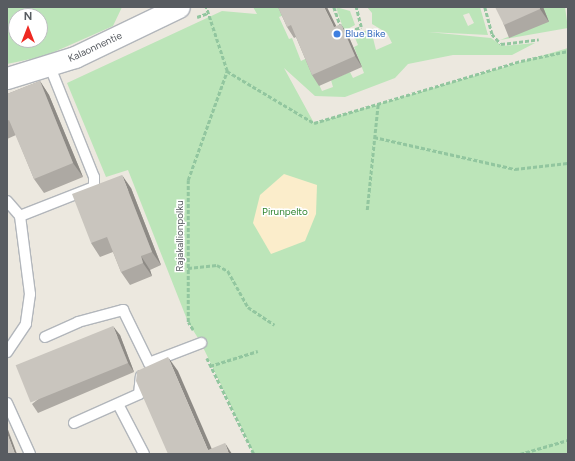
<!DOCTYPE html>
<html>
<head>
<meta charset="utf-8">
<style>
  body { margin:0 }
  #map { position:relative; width:575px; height:461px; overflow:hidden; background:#ece8df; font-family:Figtree,sans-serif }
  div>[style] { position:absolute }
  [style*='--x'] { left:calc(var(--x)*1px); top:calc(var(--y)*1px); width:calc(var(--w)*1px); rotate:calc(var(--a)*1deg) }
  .green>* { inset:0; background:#bce5b9 }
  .sand>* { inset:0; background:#fbedcb }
  .path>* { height:2.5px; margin-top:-1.25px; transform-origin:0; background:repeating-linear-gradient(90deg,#92c69f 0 4px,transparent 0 6px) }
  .roads { filter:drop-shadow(1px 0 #b2b6bb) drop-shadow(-1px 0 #b2b6bb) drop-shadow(0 1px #b2b6bb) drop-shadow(0 -1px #b2b6bb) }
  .service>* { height:10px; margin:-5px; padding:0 5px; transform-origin:5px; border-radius:5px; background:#fff }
  .minor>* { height:21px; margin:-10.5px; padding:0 10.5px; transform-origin:10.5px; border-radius:10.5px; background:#fff }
  .wall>* { inset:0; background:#ada9a3; transform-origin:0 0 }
  .shaded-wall>* { inset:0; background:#8d8a85 }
  .building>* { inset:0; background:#c9c5be; transform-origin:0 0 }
  .dots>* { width:11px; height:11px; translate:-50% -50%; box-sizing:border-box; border:2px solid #fff; border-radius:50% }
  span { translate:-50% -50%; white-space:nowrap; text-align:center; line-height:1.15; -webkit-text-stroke:3px #fff; paint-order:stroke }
  .shop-label { font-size:10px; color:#366cbe }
  .left { translate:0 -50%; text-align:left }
  .street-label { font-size:10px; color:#585c61 }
  .park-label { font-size:10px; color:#328632 }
  .frame { position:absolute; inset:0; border:8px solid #585c61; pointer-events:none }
  .north { position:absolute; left:8px; top:8px; width:40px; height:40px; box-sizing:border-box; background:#fff; border:1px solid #bcbec0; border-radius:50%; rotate:0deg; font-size:11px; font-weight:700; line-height:16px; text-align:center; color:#585c61 }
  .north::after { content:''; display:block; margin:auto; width:14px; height:18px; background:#ee2922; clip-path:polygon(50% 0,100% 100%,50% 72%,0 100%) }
</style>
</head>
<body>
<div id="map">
  <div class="green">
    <i style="clip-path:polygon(evenodd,7px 7px,122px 7px,113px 26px,45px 56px,7px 64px,7px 7px,16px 16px,40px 16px,40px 40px,16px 40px,16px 16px)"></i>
    <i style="clip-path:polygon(evenodd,253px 7px,282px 8px,284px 15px,279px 17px,289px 39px,292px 38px,301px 61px,307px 58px,322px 91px,333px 87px,331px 80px,350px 72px,353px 78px,364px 73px,354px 47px,358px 45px,353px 33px,371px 30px,376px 50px,392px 43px,387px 33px,372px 24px,372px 13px,367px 7px,480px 7px,488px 35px,428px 32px,491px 38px,502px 46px,535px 43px,512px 55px,453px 55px,408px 64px,395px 78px,345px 97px,315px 96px,284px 68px,314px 123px,568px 48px,568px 454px,254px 454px,201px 343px,188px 322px,128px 170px,106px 177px,67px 83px,222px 11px,257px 14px,253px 7px,469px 13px,474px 23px,468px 26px,463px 15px,469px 13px)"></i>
    <i style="clip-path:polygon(336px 7px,350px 11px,355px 25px,344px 31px)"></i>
    <i style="clip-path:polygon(542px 7px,565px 7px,568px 28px,500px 40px,511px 36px)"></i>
  </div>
  <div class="sand">
    <i style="clip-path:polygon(284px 174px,317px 185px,316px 214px,305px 241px,271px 254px,253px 223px,260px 195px)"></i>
  </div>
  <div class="path">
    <i style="--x:334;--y:7;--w:21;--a:71"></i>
    <i style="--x:485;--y:7;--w:28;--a:75"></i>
    <i style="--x:492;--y:34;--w:13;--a:48"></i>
    <i style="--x:501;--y:44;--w:38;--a:-7"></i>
    <i style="--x:197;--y:17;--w:12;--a:-20"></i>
    <i style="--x:344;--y:33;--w:18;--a:-19"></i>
    <i style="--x:361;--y:27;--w:21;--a:-104"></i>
    <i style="--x:227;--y:71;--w:101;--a:30.9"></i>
    <i style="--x:314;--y:123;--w:216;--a:-16.7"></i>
    <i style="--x:521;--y:61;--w:48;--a:-12"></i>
    <i style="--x:374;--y:137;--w:145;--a:12.8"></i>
    <i style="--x:515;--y:169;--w:53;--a:-6.5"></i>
    <i style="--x:367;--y:210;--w:107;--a:-84.1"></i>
    <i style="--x:188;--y:268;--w:29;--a:-6"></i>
    <i style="--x:217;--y:265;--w:13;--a:29"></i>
    <i style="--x:228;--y:271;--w:41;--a:60.9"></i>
    <i style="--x:248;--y:307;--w:32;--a:34"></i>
    <i style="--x:193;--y:330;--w:9;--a:-122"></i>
    <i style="--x:188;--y:322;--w:142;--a:-90"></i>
    <i style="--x:188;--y:180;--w:116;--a:-70.3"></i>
    <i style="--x:227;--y:71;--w:67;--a:-108.2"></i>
    <i style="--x:207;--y:358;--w:107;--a:63.9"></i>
    <i style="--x:210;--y:366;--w:50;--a:-17.4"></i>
    <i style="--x:520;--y:454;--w:50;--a:-16.3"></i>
  </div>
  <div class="roads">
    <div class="service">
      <i style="--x:7;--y:201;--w:20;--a:49"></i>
      <i style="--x:20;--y:216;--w:79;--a:82.7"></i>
      <i style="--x:30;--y:294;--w:30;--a:98"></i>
      <i style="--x:26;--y:324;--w:34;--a:124"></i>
      <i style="--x:20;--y:216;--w:79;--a:-21.4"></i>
      <i style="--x:94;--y:187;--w:10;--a:-90"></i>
      <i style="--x:94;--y:177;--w:118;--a:-111.8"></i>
      <i style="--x:45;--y:337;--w:36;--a:-24"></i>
      <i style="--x:78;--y:322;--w:47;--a:-14.9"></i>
      <i style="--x:123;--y:310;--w:59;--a:63.9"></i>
      <i style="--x:149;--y:363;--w:56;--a:-21"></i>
      <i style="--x:7;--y:403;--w:56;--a:65.7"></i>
      <i style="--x:119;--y:406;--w:54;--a:62.5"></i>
      <i style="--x:74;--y:423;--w:71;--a:-24"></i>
      <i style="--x:139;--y:394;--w:18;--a:-84"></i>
    </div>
    <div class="minor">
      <i style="--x:7;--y:78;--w:71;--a:-17.2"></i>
      <i style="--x:75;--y:57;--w:115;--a:-25.7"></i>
    </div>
  </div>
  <div class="wall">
    <i style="clip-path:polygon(278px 7px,336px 26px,348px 35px,362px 67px,319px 86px,312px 75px,296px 37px,294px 38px,287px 27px)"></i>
    <i style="left:543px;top:7px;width:16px;height:43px;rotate:68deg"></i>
    <i style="clip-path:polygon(40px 81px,49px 95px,83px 177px,44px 193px,34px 179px,16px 135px,7px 139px,7px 94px)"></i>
    <i style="clip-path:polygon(131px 188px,161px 265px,150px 270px,152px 276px,130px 285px,121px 272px,113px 252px,100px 257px,91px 243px)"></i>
    <i style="clip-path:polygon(120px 335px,134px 372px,38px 413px,32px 404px)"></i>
  </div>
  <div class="shaded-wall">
    <i style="clip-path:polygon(324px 7px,327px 7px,342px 38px,334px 27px)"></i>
    <i style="clip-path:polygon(539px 7px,543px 7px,549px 22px,540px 9px)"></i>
    <i style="clip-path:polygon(341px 24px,348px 35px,362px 67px,355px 56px)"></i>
    <i style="clip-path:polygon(40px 81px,49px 95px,83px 177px,73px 163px)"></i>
    <i style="clip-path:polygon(122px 175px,131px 188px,161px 265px,152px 252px)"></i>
    <i style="clip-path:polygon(141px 256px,150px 270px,152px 276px,143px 263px)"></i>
    <i style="clip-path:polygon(113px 326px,120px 335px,134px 372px,128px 363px)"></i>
    <i style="clip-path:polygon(168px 357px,178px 371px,214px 454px,208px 450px)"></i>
    <i style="clip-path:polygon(7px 427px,17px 454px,15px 454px,7px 433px)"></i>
    <i style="clip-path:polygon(225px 443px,232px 454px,229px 454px)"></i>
  </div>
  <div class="building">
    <i style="clip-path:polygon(278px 7px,324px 7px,334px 27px,341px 24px,355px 56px,312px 75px,291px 25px,287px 27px)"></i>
    <i style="clip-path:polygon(495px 7px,539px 7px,540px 9px,504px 25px)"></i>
    <i style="clip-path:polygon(40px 81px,73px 163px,34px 179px,9px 120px,7px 121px,7px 94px)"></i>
    <i style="clip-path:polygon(122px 175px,152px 252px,141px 256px,143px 263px,121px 272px,107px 237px,91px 243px,72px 194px)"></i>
    <i style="left:113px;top:326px;width:40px;height:105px;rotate:68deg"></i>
    <i style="clip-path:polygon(168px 357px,208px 450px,225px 443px,229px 454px,168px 454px,136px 381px,137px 371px)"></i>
    <i style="clip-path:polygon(7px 433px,15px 454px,7px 454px)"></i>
  </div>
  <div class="dots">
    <i style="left:337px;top:34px;background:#3f7fe0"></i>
  </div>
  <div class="shop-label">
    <span class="left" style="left:345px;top:34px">Blue Bike</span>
  </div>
  <div class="street-label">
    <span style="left:95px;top:47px;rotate:-25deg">Kalaonnentie</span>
    <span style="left:180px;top:236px;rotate:-90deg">Rajakallionpolku</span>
  </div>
  <div class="park-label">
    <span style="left:285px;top:212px">Pirunpelto</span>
  </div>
  <div class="frame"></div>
  <div class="north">N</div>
</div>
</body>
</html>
